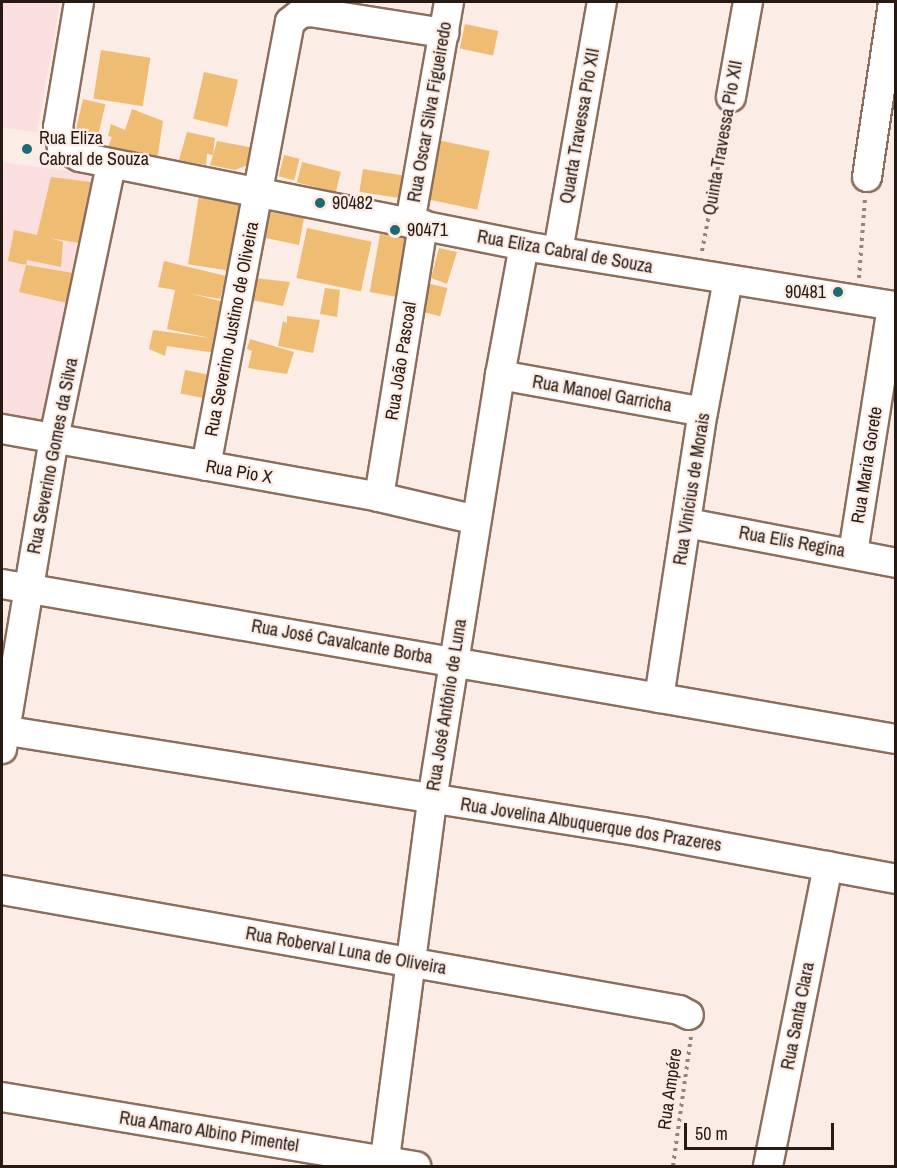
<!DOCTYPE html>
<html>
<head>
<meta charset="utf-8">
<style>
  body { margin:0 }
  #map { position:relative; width:897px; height:1168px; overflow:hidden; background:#fbede5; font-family:"Archivo Narrow",sans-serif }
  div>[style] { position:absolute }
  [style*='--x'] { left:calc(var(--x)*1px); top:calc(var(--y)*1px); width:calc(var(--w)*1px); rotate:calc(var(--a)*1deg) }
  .commercial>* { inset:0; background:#fadfde }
  .building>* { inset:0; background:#eebd73; transform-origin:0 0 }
  .path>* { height:4px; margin-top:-2px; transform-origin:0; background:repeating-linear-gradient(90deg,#92857e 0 3px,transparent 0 7.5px) }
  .roads { filter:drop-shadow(2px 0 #8c6e5c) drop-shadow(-2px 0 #8c6e5c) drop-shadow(0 2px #8c6e5c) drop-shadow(0 -2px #8c6e5c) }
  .minor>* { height:28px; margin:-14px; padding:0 14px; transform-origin:14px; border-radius:14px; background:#fff }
  .dots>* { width:16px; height:16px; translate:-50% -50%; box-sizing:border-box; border:3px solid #fbede5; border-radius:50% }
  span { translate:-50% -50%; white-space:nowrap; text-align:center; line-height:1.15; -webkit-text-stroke:4.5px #fbede5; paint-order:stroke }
  .street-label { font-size:18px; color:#261a13 }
  .poi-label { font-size:18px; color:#261a13 }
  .left { translate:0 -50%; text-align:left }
  .right { translate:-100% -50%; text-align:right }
  .frame { position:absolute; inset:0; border:3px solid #261a13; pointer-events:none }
  .scale { position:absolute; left:684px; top:1123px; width:150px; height:27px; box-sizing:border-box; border:3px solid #261a13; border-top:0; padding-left:8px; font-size:18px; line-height:21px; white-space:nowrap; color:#261a13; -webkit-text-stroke:4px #fbede5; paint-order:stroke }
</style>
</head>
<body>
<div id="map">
  <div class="commercial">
    <i style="clip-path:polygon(2px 2px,60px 2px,37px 132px,2px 128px)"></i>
    <i style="clip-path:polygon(2px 162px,102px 176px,51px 433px,2px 424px)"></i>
  </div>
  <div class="building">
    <i style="left:465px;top:24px;width:34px;height:25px;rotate:12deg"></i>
    <i style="left:101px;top:50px;width:50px;height:49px;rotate:9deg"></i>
    <i style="left:204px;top:72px;width:35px;height:48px;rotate:13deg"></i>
    <i style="left:83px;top:99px;width:23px;height:42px;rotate:13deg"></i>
    <i style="clip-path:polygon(132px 109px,163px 121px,157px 160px,108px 147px,112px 137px,108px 136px,111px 124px,125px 130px)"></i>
    <i style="clip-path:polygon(187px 132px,215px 138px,213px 155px,217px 141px,254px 148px,248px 165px,235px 170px,210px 165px,213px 155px,207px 154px,206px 165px,179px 160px)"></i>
    <i style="left:433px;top:139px;width:58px;height:60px;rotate:12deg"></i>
    <i style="left:284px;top:155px;width:16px;height:22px;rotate:14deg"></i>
    <i style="left:302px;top:162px;width:40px;height:21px;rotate:14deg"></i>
    <i style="left:363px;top:169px;width:43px;height:23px;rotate:9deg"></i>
    <i style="clip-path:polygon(51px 177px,91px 182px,79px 243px,50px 238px,63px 242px,61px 267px,27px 260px,26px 265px,73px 273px,67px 303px,19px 292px,26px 265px,8px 261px,14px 230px,37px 235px)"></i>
    <i style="left:199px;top:195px;width:47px;height:70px;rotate:9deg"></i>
    <i style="clip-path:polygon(263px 211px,304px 218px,299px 245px,266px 238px,262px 257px,256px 255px)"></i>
    <i style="left:307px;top:228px;width:66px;height:51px;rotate:12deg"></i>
    <i style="left:380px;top:234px;width:29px;height:59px;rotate:10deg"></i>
    <i style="clip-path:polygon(439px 248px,457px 252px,447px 284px,431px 278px)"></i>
    <i style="clip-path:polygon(164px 261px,226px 276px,220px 299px,192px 294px,224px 302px,216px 353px,167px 346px,165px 356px,149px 349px,153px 330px,210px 338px,167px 329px,175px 290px,158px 287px)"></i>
    <i style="clip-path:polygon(255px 278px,290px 282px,283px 306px,251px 300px)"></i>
    <i style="left:427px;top:283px;width:21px;height:29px;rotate:14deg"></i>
    <i style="clip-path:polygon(325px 288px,340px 290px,337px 317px,320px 314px)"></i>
    <i style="clip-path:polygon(287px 316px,320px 320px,313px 353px,278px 346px,283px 321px,287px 323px)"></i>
    <i style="clip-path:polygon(250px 339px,294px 352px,287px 374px,248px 368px,252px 351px,247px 349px)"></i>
    <i style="left:185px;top:370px;width:31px;height:24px;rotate:11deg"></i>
  </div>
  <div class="path">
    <i style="--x:702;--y:251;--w:133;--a:-79.2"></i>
    <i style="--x:859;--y:278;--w:80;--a:-85.7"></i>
    <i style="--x:673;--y:1166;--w:131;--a:-82.1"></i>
  </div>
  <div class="roads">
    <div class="minor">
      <i style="--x:79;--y:2;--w:127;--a:99.5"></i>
      <i style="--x:58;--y:127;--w:20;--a:79"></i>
      <i style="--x:62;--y:147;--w:21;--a:29"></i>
      <i style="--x:80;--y:157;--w:453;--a:11.3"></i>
      <i style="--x:524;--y:246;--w:377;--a:9.2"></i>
      <i style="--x:731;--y:97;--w:97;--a:-79.9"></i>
      <i style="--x:867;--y:177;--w:177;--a:-81.5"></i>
      <i style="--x:410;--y:223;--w:224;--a:-80"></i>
      <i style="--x:558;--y:251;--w:253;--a:-80"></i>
      <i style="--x:500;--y:375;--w:206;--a:10.3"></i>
      <i style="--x:2;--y:429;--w:383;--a:10.2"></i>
      <i style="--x:379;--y:497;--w:100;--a:13.3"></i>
      <i style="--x:206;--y:466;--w:452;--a:-79.3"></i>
      <i style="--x:290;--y:22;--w:14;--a:-39"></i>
      <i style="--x:301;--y:13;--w:10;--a:-6"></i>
      <i style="--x:311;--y:12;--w:135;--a:9"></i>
      <i style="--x:379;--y:497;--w:276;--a:-80.8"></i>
      <i style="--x:687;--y:523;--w:213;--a:10.8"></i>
      <i style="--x:853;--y:553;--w:250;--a:-81"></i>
      <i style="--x:2;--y:584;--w:907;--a:9.84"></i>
      <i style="--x:659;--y:698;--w:289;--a:-81.3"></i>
      <i style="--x:703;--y:412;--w:134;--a:-79.3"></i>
      <i style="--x:2;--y:730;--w:649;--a:9.04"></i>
      <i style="--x:643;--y:832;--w:257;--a:10.5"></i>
      <i style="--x:2;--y:749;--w:315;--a:-80.5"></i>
      <i style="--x:54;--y:438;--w:280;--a:-78.2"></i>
      <i style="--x:2;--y:890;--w:688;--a:10.05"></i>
      <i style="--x:679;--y:1010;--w:11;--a:27"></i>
      <i style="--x:2;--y:1097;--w:420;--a:9.5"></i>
      <i style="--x:384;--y:1166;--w:369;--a:-82.5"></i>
      <i style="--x:432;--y:800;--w:430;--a:-80.9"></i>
      <i style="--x:500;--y:375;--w:131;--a:-79.5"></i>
      <i style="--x:768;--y:1166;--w:306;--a:-78.7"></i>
    </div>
  </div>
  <div class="dots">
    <i style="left:27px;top:149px;background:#1f6a72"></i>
    <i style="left:320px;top:203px;background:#1f6a72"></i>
    <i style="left:395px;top:230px;background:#1f6a72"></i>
    <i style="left:838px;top:292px;background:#1f6a72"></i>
  </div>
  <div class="street-label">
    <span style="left:430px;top:112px;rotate:-80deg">Rua Oscar Silva Figueiredo</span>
    <span style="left:580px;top:126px;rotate:-80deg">Quarta Travessa Pio XII</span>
    <span style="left:723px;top:138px;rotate:-80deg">Quinta Travessa Pio XII</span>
    <span style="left:565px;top:252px;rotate:10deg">Rua Eliza Cabral de Souza</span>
    <span style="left:232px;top:329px;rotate:-79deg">Rua Severino Justino de Oliveira</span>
    <span style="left:401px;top:361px;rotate:-81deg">Rua João Pascoal</span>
    <span style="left:602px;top:394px;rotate:10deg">Rua Manoel Garricha</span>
    <span style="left:53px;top:456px;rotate:-79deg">Rua Severino Gomes da Silva</span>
    <span style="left:867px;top:465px;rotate:-81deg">Rua Maria Gorete</span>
    <span style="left:239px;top:472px;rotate:10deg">Rua Pio X</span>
    <span style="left:692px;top:489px;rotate:-81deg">Rua Vinícius de Morais</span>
    <span style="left:792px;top:542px;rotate:10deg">Rua Elis Regina</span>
    <span style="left:342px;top:642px;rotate:10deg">Rua José Cavalcante Borba</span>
    <span style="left:447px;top:705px;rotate:-81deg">Rua José Antônio de Luna</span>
    <span style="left:591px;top:825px;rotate:9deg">Rua Jovelina Albuquerque dos Prazeres</span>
    <span style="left:346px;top:951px;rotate:10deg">Rua Roberval Luna de Oliveira</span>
    <span style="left:798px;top:1016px;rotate:-79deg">Rua Santa Clara</span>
    <span style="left:670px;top:1089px;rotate:-82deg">Rua Ampére</span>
    <span style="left:209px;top:1132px;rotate:9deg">Rua Amaro Albino Pimentel</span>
  </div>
  <div class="poi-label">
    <span class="left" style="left:39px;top:149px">Rua Eliza<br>Cabral de Souza</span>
    <span class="left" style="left:332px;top:203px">90482</span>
    <span class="left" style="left:407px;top:230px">90471</span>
    <span class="right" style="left:826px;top:292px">90481</span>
  </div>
  <div class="frame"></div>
  <div class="scale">50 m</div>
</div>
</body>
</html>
